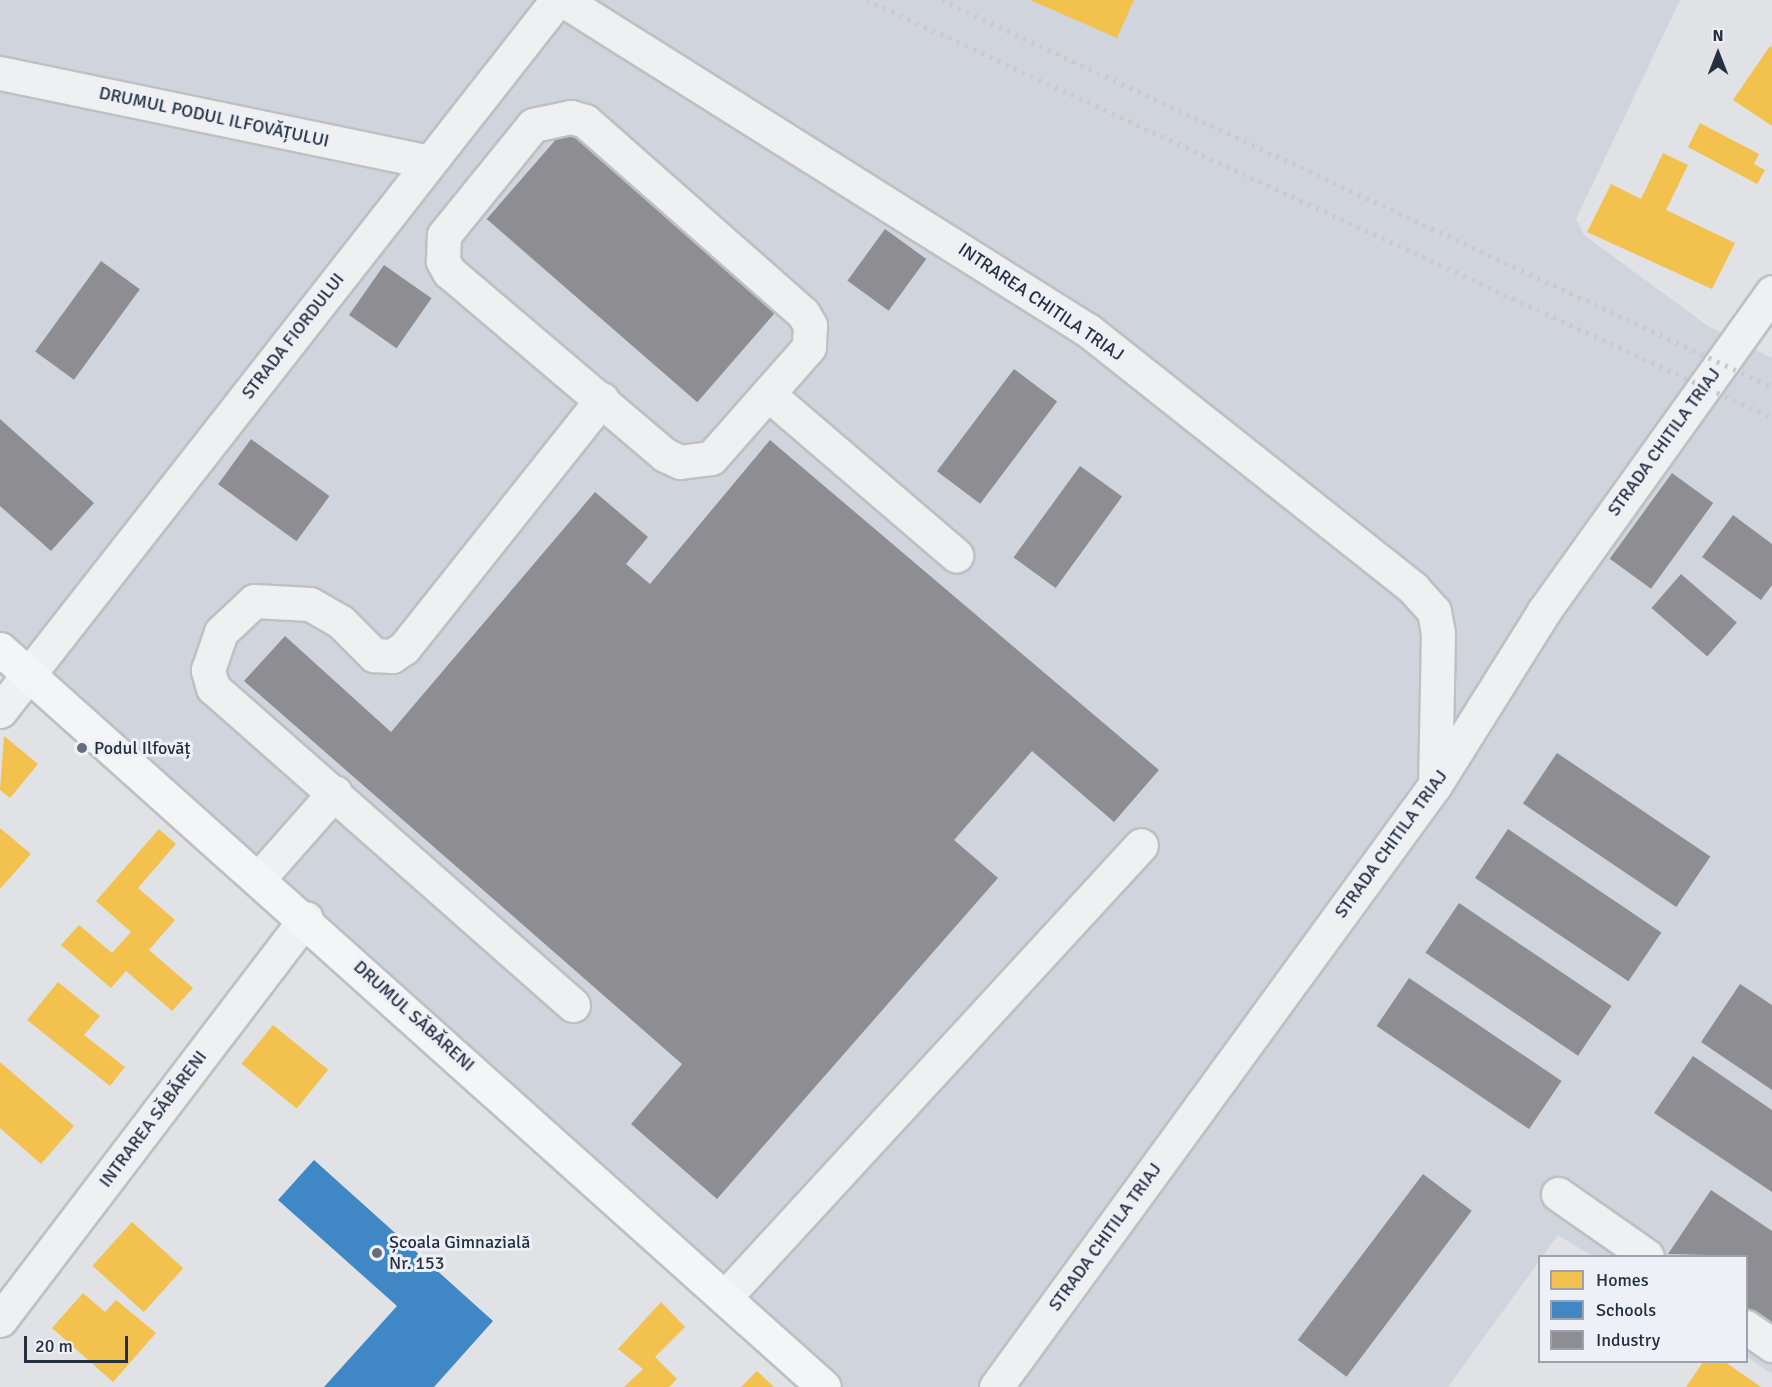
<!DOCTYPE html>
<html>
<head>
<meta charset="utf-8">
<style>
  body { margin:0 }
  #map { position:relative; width:1772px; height:1387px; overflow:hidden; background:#e0e2e5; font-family:Signika,sans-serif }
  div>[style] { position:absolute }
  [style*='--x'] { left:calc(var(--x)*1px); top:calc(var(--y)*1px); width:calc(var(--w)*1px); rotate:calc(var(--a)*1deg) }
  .built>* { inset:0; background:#d0d5dd }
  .homes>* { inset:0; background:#f2c14e; transform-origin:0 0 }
  .schools>* { inset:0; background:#3f88c5 }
  .industry>* { inset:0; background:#8d8d92; transform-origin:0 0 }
  .roads { filter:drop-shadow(2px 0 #bec0c3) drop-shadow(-2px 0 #bec0c3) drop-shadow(0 2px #bec0c3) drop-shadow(0 -2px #bec0c3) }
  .minor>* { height:33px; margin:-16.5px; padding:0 16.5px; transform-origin:16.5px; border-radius:16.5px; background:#eff0f2 }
  .major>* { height:33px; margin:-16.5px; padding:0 16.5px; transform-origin:16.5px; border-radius:16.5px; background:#f4f5f6 }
  .rail>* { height:4.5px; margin-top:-2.25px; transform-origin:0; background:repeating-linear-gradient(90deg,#c8cacd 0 3px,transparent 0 9px) }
  .dots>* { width:16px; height:16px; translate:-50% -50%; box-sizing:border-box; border:3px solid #edf0f6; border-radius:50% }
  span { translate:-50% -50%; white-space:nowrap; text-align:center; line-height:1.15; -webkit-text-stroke:6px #edf0f6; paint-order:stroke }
  .street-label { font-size:18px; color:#252f40 }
  .poi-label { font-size:18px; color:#252f40 }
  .left { translate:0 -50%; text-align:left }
  .legend { position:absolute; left:1538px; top:1255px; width:210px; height:108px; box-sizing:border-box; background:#edf0f6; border:2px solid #9da3ad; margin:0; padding:8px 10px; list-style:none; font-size:18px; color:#252f40 }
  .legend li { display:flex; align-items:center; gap:12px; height:30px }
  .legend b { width:30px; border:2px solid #9da3ad }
  .north { position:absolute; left:1688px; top:24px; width:60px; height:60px; -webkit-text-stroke:4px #edf0f6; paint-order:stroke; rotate:0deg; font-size:16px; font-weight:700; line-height:24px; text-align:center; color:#252f40 }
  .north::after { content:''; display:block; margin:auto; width:21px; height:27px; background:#252f40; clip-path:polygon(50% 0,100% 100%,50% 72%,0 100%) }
  .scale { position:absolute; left:24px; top:1336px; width:104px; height:27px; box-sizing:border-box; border:3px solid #252f40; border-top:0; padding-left:8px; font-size:18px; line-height:21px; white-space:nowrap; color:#252f40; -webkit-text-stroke:4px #edf0f6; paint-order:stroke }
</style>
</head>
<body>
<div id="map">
  <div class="built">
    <i style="clip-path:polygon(0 0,1680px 0,1576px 219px,1584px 235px,1708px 326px,1772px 358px,1772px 1374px,1747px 1357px,1746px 1256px,1592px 1256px,1558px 1235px,1448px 1387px,799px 1387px,0 670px)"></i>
  </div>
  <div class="homes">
    <i style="clip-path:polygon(1030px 0,1134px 0,1117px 38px)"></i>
    <i style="clip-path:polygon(1770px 46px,1772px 48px,1772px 126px,1733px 100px)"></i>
    <i style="clip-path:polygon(1700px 123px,1759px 154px,1754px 164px,1765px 170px,1757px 184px,1688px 147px)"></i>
    <i style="clip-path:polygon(1663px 153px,1688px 165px,1666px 210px,1735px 243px,1712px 289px,1587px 232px,1611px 184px,1641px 199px)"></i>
    <i style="clip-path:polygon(4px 736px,38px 764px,10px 798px,0 790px)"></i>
    <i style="clip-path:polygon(0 828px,31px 854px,0 889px)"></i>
    <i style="clip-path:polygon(159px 829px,176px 844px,138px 888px,175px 920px,149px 950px,193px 988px,172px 1011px,126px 971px,111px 988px,61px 945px,79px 925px,112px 953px,131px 932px,96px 901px)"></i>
    <i style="clip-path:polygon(58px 982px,100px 1016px,84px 1035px,125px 1067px,110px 1086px,27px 1020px)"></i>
    <i style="left:273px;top:1025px;width:71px;height:50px;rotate:39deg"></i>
    <i style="clip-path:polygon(0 1062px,74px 1126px,41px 1164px,0 1128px)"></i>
    <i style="left:132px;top:1222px;width:69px;height:59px;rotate:42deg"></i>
    <i style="clip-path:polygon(83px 1293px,105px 1312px,116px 1300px,156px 1333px,113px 1382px,52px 1328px)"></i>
    <i style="clip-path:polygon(661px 1302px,685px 1327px,655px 1357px,677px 1379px,669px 1387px,624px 1387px,643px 1369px,618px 1349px)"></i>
    <i style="clip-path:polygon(1703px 1362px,1725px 1362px,1761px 1387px,1686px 1387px)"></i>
    <i style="clip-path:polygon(757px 1371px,774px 1387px,741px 1387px)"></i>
  </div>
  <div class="schools">
    <i style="clip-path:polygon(314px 1160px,493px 1321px,434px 1387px,324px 1387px,397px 1306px,278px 1200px)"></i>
  </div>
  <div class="industry">
    <i style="left:572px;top:121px;width:279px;height:130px;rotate:41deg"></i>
    <i style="left:885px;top:229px;width:51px;height:64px;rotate:36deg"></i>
    <i style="left:101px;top:261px;width:48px;height:112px;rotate:36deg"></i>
    <i style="left:384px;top:265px;width:58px;height:61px;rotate:35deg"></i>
    <i style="left:1014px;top:369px;width:54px;height:128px;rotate:37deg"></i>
    <i style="clip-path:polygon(0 419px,94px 503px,51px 551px,0 506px)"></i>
    <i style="left:251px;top:439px;width:97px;height:56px;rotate:36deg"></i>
    <i style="clip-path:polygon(770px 440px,1159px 770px,1114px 822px,1032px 751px,954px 840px,998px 878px,717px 1199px,631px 1124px,682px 1064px,244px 681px,285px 636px,391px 732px,595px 492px,648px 537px,626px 564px,650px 584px)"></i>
    <i style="left:1080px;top:466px;width:52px;height:113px;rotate:36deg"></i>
    <i style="left:1672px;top:473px;width:51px;height:106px;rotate:36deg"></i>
    <i style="clip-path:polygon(1733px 515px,1772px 544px,1772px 585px,1761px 600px,1702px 557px)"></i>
    <i style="left:1681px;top:574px;width:74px;height:45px;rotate:41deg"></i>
    <i style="left:1557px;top:753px;width:185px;height:61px;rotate:34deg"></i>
    <i style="left:1508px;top:829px;width:185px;height:59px;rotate:34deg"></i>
    <i style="left:1459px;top:903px;width:184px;height:60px;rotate:34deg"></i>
    <i style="left:1409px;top:978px;width:184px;height:58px;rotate:34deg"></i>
    <i style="clip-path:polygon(1740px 984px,1772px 1005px,1772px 1090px,1701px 1042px)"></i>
    <i style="clip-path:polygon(1693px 1056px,1772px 1110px,1772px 1192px,1654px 1113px)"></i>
    <i style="left:1423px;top:1174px;width:61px;height:208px;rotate:37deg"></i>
    <i style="clip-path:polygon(1711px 1190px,1772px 1231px,1772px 1324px,1746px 1307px,1746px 1256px,1668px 1254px)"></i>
  </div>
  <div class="roads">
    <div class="minor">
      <i style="--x:563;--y:0;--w:621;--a:32.18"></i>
      <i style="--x:1089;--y:331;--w:414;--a:38.4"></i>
      <i style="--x:1413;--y:588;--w:31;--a:48"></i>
      <i style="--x:1434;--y:611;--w:22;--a:80"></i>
      <i style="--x:1438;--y:633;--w:150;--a:91.1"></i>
      <i style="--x:0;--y:73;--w:438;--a:11.7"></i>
      <i style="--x:571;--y:117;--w:15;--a:16"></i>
      <i style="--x:585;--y:121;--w:290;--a:41.4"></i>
      <i style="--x:803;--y:313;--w:14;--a:60"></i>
      <i style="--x:810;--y:325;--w:22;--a:93"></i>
      <i style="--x:809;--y:347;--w:148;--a:131.4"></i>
      <i style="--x:711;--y:458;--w:31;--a:173"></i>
      <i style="--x:680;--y:462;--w:17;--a:-155"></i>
      <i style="--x:665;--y:455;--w:283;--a:-139.7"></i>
      <i style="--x:449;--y:272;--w:13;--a:-119"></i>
      <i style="--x:443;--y:261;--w:26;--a:-88"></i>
      <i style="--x:444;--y:235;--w:141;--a:-51"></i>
      <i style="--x:533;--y:125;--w:39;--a:-12"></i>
      <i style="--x:768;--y:394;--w:248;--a:40.6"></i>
      <i style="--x:0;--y:711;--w:903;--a:-51.92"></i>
      <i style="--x:260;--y:877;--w:113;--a:-48.6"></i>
      <i style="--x:573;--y:1005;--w:480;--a:-138.6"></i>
      <i style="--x:213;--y:688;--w:19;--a:-106"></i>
      <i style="--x:208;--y:670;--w:40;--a:-71.1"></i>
      <i style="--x:221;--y:632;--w:45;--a:-43.2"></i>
      <i style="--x:254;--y:601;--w:56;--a:3.1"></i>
      <i style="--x:310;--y:604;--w:36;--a:30"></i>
      <i style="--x:341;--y:622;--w:47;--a:45"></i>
      <i style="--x:374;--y:655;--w:18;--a:3"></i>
      <i style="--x:392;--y:656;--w:14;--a:-34"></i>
      <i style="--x:404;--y:648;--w:318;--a:-51.5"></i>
      <i style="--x:1558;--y:1194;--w:108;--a:34.9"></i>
      <i style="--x:725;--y:1297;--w:614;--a:-47.37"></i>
      <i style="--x:0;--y:1320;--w:505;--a:-52.72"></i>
      <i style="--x:1746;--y:1327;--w:32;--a:35"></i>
      <i style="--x:996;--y:1387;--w:745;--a:-53.9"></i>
      <i style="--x:1435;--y:785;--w:205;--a:-57.9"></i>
      <i style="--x:1544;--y:611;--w:392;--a:-54.4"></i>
    </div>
    <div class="major">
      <i style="--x:0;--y:649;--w:1106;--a:41.85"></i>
    </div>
  </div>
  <div class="rail">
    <i style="--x:867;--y:0;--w:997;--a:24.79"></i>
    <i style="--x:942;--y:0;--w:916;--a:25"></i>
  </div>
  <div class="dots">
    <i style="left:82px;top:748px;background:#666e7a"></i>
    <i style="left:377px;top:1253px;background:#666e7a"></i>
  </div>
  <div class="street-label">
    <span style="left:214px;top:117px;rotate:12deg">DRUMUL PODUL ILFOVĂȚULUI</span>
    <span style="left:1041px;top:302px;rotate:34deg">INTRAREA CHITILA TRIAJ</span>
    <span style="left:293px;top:336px;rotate:-52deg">STRADA FIORDULUI</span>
    <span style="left:1664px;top:442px;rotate:-54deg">STRADA CHITILA TRIAJ</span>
    <span style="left:1391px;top:844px;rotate:-54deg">STRADA CHITILA TRIAJ</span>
    <span style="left:414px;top:1016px;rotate:42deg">DRUMUL SĂBĂRENI</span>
    <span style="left:153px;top:1119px;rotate:-53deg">INTRAREA SĂBĂRENI</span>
    <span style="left:1105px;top:1237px;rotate:-54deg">STRADA CHITILA TRIAJ</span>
  </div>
  <div class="poi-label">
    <span class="left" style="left:94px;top:748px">Podul Ilfovăț</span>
    <span class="left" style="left:389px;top:1253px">Școala Gimnazială<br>Nr. 153</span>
  </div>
  <ul class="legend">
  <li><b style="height:16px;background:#f2c14e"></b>Homes</li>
  <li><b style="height:16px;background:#3f88c5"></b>Schools</li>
  <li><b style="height:16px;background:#8d8d92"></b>Industry</li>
  </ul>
  <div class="north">N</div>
  <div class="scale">20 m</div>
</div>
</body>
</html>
